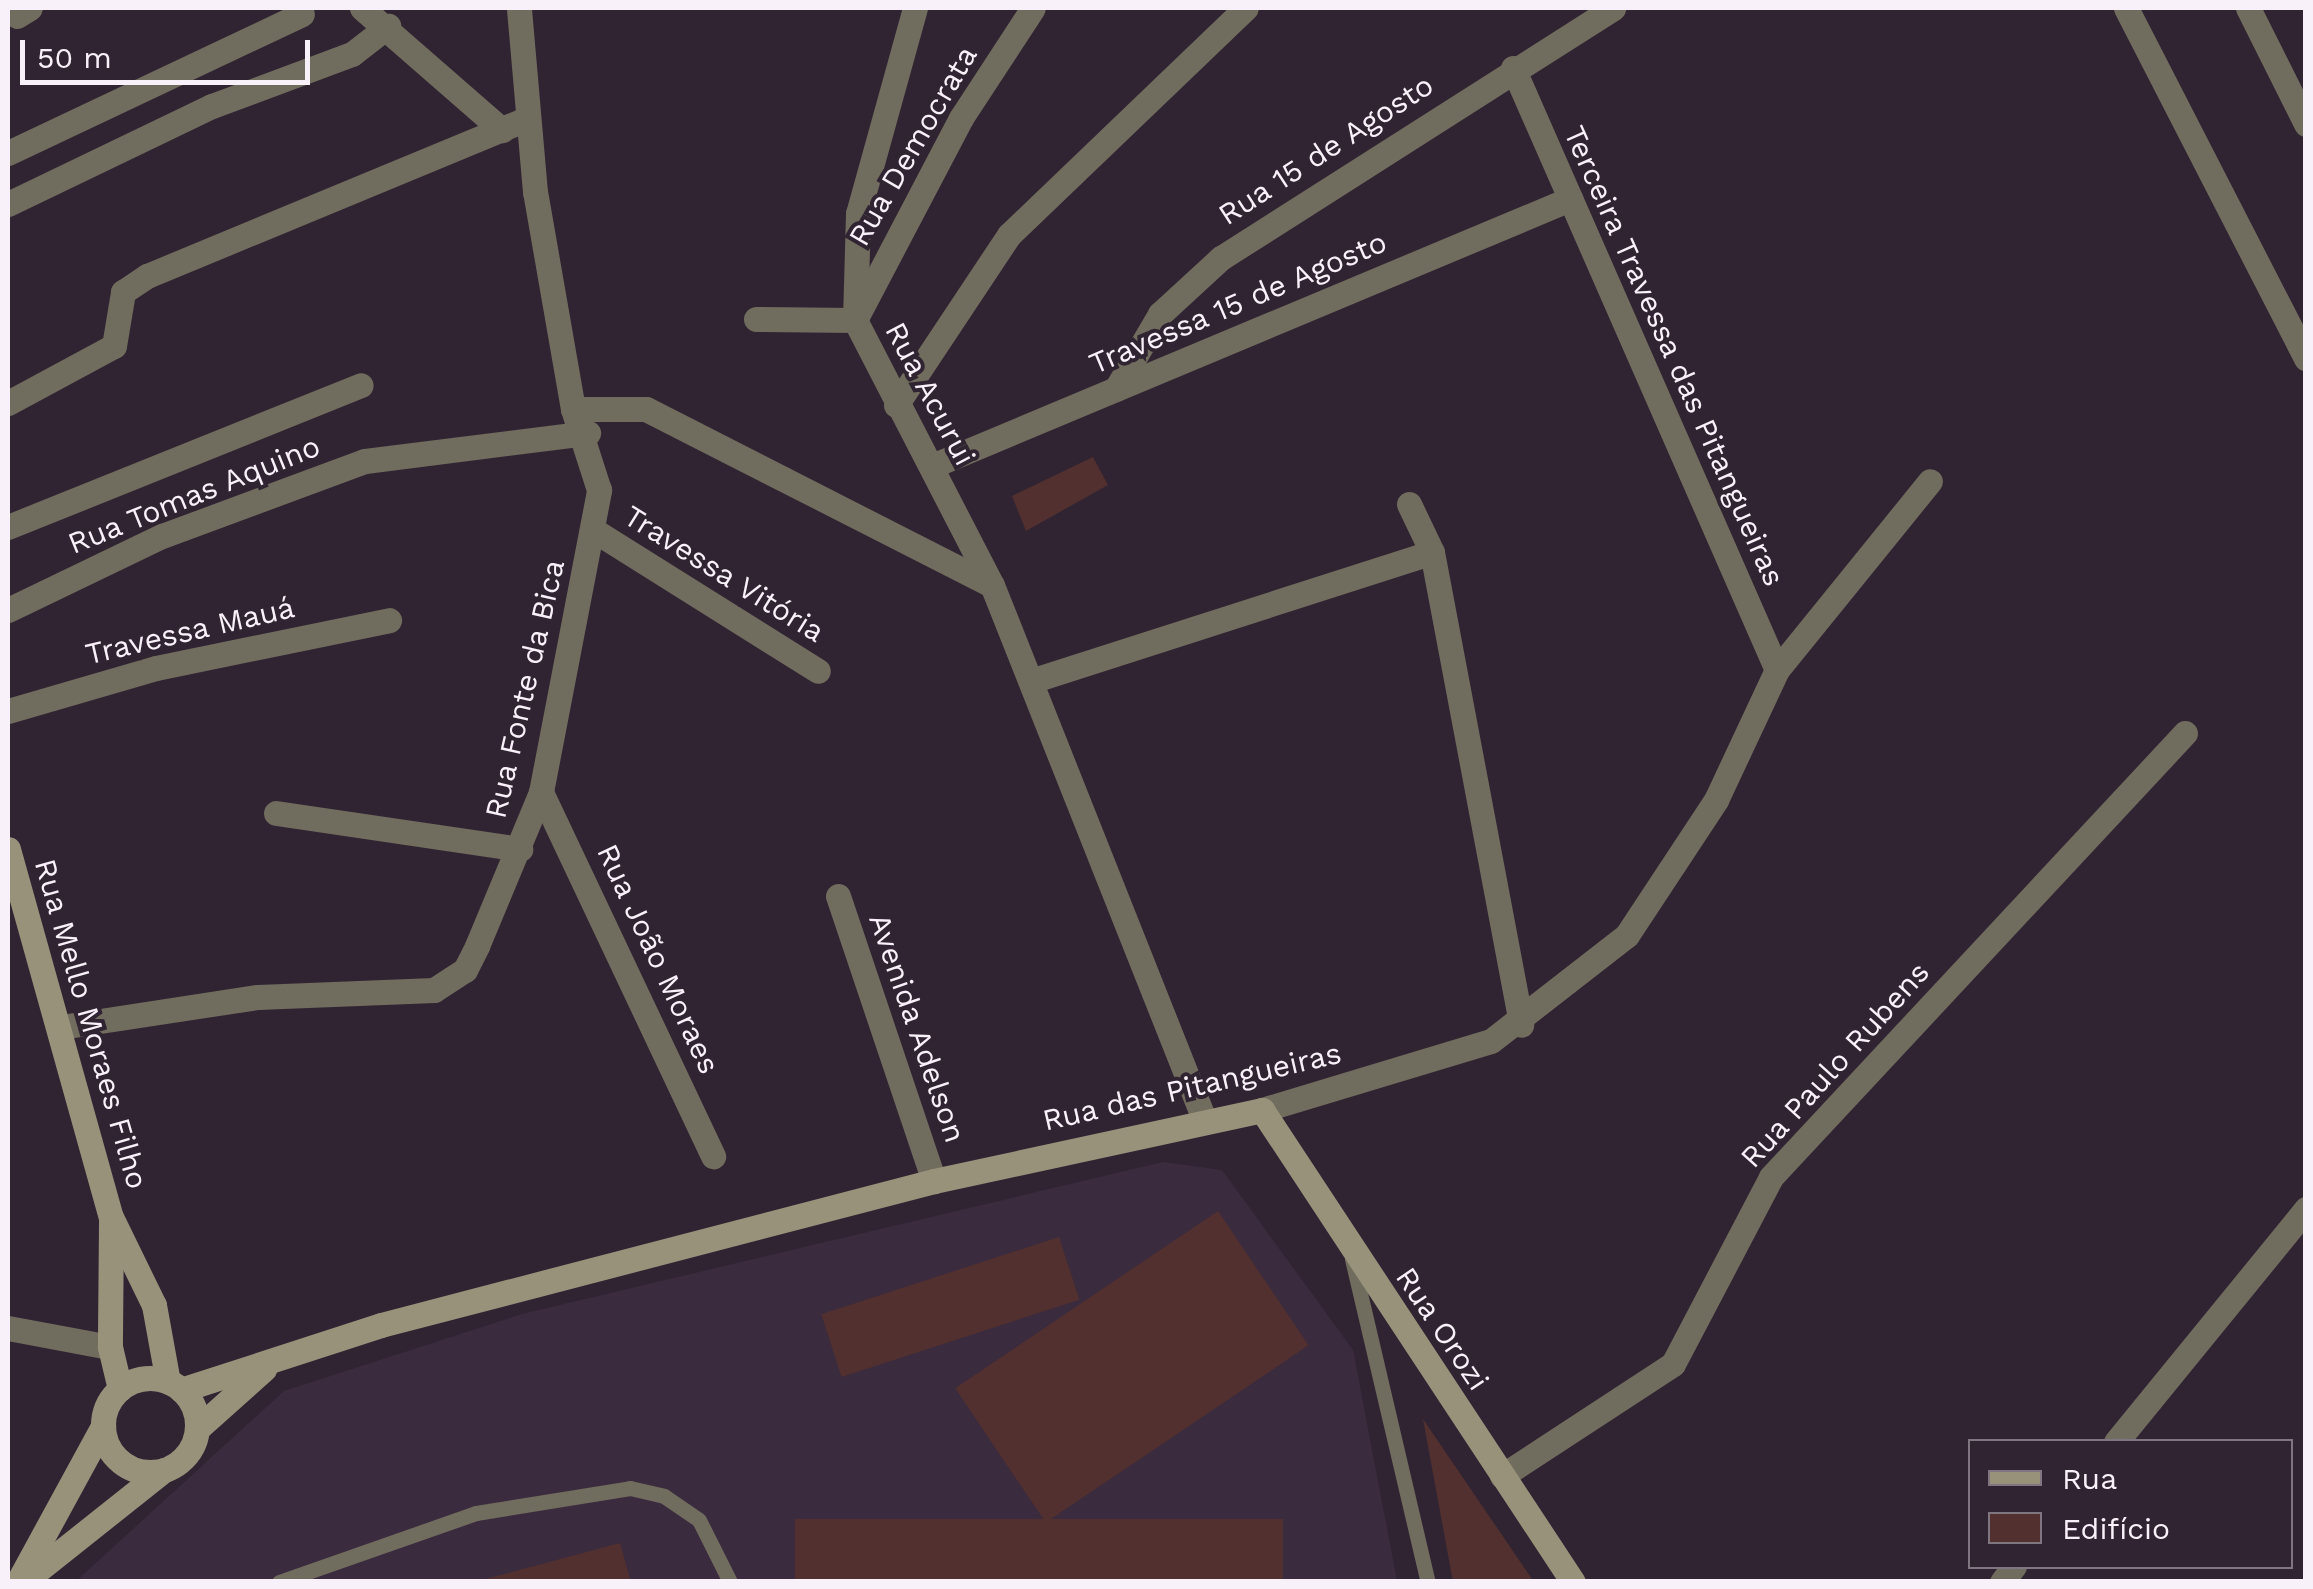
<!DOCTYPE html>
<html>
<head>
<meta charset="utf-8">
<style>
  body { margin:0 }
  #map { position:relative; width:2313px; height:1589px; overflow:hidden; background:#302432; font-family:"Work Sans",sans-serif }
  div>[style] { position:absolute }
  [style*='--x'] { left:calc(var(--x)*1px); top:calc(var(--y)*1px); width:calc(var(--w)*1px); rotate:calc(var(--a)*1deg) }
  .built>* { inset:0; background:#3b2b3e }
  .building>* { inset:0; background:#51302f; transform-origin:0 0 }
  .lane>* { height:15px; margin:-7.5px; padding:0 7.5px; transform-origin:7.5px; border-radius:7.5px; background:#706c5e }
  .street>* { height:25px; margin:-12.5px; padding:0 12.5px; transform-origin:12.5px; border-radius:12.5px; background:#706c5e }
  .secondary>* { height:25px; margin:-12.5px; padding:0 12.5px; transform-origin:12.5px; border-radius:12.5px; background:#99927b }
  .secondary>.ring { margin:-12.5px; padding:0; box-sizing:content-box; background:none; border:25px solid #99927b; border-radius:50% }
  span { translate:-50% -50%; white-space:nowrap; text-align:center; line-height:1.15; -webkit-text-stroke:8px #302432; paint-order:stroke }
  .street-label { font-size:30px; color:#f9f1fa }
  .frame { position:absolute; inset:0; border:10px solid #f9f1fa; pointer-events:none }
  .legend { position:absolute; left:1968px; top:1439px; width:325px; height:130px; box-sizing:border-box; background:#302432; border:2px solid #807682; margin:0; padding:12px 18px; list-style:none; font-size:30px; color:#f9f1fa }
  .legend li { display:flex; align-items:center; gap:20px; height:50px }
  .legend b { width:50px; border:2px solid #807682 }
  .scale { position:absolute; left:20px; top:40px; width:290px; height:45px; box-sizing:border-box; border:5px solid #f9f1fa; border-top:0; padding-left:12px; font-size:30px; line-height:35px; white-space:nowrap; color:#f9f1fa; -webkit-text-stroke:8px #302432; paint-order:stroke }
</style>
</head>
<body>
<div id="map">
  <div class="built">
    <i style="clip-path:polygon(1163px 1162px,1222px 1170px,1353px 1350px,1397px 1581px,75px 1582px,284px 1391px,522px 1314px)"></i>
  </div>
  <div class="building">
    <i style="clip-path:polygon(1093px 457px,1108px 485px,1026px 531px,1012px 496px)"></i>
    <i style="left:1218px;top:1211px;width:162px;height:317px;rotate:56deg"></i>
    <i style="left:1059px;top:1237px;width:66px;height:250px;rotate:72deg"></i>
    <i style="clip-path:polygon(1423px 1419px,1534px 1582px,1453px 1582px)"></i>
    <i style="left:795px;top:1519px;width:488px;height:63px"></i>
    <i style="clip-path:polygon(620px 1543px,631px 1582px,483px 1582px,482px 1580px)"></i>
  </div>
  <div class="lane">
    <i style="--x:1352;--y:1259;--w:332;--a:76.8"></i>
    <i style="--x:279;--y:1582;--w:209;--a:-19.3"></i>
    <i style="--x:476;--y:1513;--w:156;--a:-9.2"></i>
    <i style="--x:630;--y:1488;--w:35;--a:13"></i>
    <i style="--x:664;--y:1496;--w:42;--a:34.4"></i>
    <i style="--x:699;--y:1520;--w:69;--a:63.4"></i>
  </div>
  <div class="street">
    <i style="--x:362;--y:8;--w:186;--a:41.1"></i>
    <i style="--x:915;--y:8;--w:213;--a:105.5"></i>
    <i style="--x:858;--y:213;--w:107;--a:91.6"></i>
    <i style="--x:855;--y:320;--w:298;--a:62.7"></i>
    <i style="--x:992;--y:585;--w:575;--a:68.35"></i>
    <i style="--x:2126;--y:8;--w:394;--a:62.8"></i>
    <i style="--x:2248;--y:8;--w:130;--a:63.4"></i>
    <i style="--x:17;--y:16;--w:15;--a:-32"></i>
    <i style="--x:1513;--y:68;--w:657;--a:66.32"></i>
    <i style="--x:8;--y:153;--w:325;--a:-25.3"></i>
    <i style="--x:8;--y:204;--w:226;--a:-25.7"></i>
    <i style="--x:212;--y:106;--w:149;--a:-20.4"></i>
    <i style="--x:352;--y:54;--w:46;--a:-37.9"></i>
    <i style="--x:756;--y:319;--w:99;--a:0.6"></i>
    <i style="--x:855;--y:320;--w:228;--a:-62.3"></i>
    <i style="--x:961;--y:118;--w:131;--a:-56.8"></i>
    <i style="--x:1116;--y:389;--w:87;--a:-59.6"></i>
    <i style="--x:1160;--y:314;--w:83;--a:-42.6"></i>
    <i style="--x:1221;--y:258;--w:465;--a:-32.5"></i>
    <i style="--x:8;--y:403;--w:120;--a:-28.3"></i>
    <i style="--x:114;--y:346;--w:55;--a:-80.5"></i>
    <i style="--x:123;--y:292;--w:29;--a:-34"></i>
    <i style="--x:147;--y:276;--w:410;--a:-22.5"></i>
    <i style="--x:896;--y:405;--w:204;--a:-56.4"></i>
    <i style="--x:1009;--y:235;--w:328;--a:-43.8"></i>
    <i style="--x:573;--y:409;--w:73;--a:0"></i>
    <i style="--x:646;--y:409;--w:388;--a:27"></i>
    <i style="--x:932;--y:466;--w:692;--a:-22.71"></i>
    <i style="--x:1409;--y:504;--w:53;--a:64.4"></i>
    <i style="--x:1432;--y:552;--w:481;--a:79.3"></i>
    <i style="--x:8;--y:527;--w:380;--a:-21.9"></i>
    <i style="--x:595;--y:531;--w:263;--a:32.1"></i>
    <i style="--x:8;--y:610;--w:171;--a:-25.7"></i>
    <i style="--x:162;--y:536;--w:216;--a:-20.3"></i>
    <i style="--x:365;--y:461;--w:225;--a:-7.2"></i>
    <i style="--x:1031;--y:681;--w:421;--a:-17.8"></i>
    <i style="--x:8;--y:711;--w:154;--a:-16.2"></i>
    <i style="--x:156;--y:668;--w:238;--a:-11.6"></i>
    <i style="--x:541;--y:792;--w:403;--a:64.7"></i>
    <i style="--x:276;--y:813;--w:247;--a:8.4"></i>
    <i style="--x:838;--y:896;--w:301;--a:71.4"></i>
    <i style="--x:61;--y:1027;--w:199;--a:-8.7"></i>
    <i style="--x:258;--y:997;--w:176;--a:-2.3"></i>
    <i style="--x:434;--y:990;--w:37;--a:-33"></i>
    <i style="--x:465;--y:970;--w:27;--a:-63"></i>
    <i style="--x:477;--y:946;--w:167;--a:-67.4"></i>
    <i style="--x:541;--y:792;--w:308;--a:-79.1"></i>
    <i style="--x:599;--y:490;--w:85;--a:-107.8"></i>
    <i style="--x:573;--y:409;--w:220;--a:-99.9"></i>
    <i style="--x:535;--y:192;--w:185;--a:-95"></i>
    <i style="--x:1262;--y:1110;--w:239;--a:-16.8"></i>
    <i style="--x:1491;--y:1041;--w:172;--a:-37.9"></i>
    <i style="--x:1627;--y:935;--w:162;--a:-56.6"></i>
    <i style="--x:1716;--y:800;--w:144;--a:-64.9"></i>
    <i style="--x:1777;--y:670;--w:243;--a:-51"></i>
    <i style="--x:8;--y:1328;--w:104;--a:10.6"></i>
    <i style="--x:2116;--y:1442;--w:301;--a:-50.8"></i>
    <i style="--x:1502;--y:1476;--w:204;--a:-33.2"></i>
    <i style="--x:1673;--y:1364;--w:211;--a:-62.3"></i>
    <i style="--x:1771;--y:1177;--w:607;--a:-47"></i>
    <i style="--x:2002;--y:1582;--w:20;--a:-53"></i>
  </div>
  <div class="secondary">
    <i style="--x:8;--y:849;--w:382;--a:74.4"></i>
    <i style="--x:111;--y:1217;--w:98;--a:64"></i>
    <i style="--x:154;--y:1305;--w:78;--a:79.7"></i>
    <i style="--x:111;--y:1222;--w:125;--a:90.5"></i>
    <i style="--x:110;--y:1347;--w:43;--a:76.6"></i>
    <i class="ring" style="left:103px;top:1378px;width:69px;height:69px"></i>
    <i style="--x:181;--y:1390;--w:210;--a:-18"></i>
    <i style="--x:381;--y:1325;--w:571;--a:-14.6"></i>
    <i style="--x:934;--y:1181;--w:336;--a:-12.2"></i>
    <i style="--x:1262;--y:1110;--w:565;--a:56.62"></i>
    <i style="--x:197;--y:1429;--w:90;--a:-41.8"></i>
    <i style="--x:18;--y:1582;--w:178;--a:-61.4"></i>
    <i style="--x:23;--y:1582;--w:180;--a:-38.5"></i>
  </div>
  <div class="street-label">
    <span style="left:913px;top:146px;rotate:-60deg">Rua Democrata</span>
    <span style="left:1326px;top:150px;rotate:-33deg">Rua 15 de Agosto</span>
    <span style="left:1238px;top:303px;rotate:-23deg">Travessa 15 de Agosto</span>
    <span style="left:1674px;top:356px;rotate:66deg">Terceira Travessa das Pitangueiras</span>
    <span style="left:930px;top:394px;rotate:62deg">Rua Acurui</span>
    <span style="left:194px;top:495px;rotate:-22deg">Rua Tomas Aquino</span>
    <span style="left:724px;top:574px;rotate:32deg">Travessa Vitória</span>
    <span style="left:190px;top:631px;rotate:-13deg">Travessa Mauá</span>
    <span style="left:525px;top:689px;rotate:-77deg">Rua Fonte da Bica</span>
    <span style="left:658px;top:959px;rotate:65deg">Rua João Moraes</span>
    <span style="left:91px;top:1024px;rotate:74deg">Rua Mello Moraes Filho</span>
    <span style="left:917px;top:1028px;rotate:71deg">Avenida Adelson</span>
    <span style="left:1835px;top:1065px;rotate:-48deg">Rua Paulo Rubens</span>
    <span style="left:1192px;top:1087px;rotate:-13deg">Rua das Pitangueiras</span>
    <span style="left:1442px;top:1329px;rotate:56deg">Rua Orozi</span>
  </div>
  <div class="frame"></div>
  <ul class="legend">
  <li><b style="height:12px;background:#99927b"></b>Rua</li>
  <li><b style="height:28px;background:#51302f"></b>Edifício</li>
  </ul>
  <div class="scale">50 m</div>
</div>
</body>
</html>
